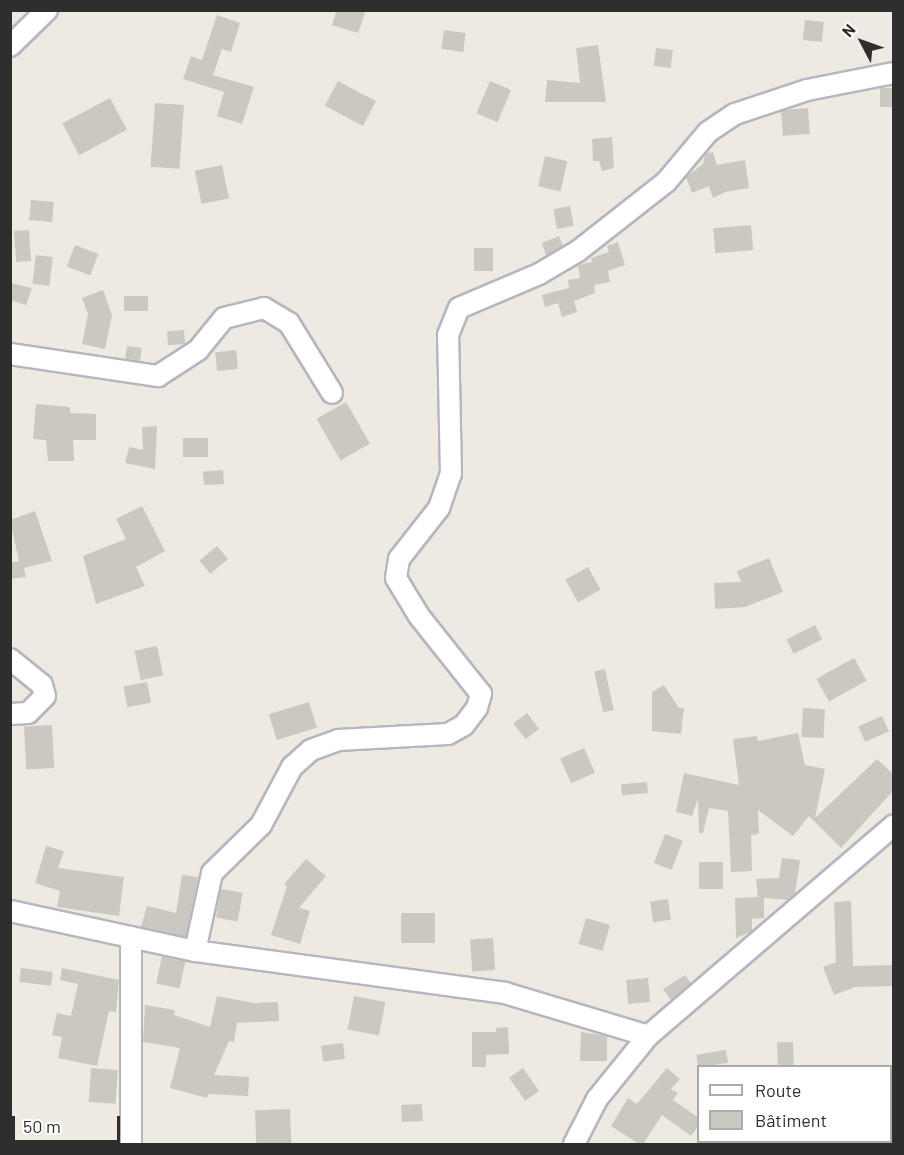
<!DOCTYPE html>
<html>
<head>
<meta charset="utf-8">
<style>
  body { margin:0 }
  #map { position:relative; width:904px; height:1155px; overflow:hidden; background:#eeeae2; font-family:Barlow,sans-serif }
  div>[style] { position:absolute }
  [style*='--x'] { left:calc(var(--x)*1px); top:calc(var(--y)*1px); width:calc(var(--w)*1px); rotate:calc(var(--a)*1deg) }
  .building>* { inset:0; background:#cac8c0; transform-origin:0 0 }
  .roads { filter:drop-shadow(2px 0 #b5b6c0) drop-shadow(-2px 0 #b5b6c0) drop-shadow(0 2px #b5b6c0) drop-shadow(0 -2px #b5b6c0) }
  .minor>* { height:20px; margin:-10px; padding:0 10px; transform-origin:10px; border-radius:10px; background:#fff }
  span { translate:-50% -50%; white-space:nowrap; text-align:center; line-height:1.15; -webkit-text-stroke:4.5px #fff; paint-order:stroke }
  .frame { position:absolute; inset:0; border:12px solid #2e2e2e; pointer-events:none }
  .legend { position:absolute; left:697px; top:1065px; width:195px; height:78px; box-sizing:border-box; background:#fff; border:2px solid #ababab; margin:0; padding:8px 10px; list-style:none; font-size:18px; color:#2e2e2e }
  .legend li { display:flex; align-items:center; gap:12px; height:30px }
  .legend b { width:30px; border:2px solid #ababab }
  .north { position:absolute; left:832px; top:12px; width:60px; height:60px; -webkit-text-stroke:4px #fff; paint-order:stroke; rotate:311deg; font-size:16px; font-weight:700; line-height:24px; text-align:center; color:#2e2e2e }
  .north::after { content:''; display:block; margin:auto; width:21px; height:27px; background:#2e2e2e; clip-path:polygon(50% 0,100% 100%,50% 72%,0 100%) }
  .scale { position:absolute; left:12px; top:1116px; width:108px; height:27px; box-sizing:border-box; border:3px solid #2e2e2e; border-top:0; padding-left:8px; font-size:18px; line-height:21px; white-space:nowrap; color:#2e2e2e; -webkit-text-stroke:4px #fff; paint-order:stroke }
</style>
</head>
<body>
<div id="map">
  <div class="building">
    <i style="clip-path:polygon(337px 10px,366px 10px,358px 33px,332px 25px)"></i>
    <i style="clip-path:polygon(217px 15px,240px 23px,231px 52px,222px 49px,213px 75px,254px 87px,242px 124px,217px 116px,224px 92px,183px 79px,191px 56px,202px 60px)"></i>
    <i style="left:805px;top:20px;width:19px;height:20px;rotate:6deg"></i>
    <i style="left:444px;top:30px;width:22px;height:19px;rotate:8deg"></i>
    <i style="clip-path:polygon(598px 45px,606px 102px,545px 102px,547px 80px,580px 83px,576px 48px)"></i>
    <i style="left:656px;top:48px;width:17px;height:18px;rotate:7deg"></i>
    <i style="left:338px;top:81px;width:43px;height:28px;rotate:28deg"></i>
    <i style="left:490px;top:81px;width:23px;height:35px;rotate:23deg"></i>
    <i style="left:894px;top:88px;width:19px;height:14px;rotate:90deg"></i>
    <i style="left:110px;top:98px;width:36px;height:54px;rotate:62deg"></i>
    <i style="left:155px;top:103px;width:29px;height:64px;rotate:4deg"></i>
    <i style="left:808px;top:108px;width:26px;height:27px;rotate:86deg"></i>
    <i style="clip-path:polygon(612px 137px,614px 168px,602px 171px,599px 161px,593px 161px,592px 139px)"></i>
    <i style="clip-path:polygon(713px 152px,717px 165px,745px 160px,749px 188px,725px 192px,713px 198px,709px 186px,692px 193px,686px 177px,703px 164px,705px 154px)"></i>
    <i style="left:545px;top:156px;width:23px;height:31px;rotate:13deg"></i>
    <i style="left:222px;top:165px;width:34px;height:28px;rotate:78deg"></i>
    <i style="left:31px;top:200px;width:23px;height:20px;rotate:5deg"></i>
    <i style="left:570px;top:206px;width:20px;height:17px;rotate:79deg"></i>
    <i style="left:751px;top:225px;width:25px;height:38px;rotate:85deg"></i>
    <i style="left:29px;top:230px;width:31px;height:15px;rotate:86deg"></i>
    <i style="clip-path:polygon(559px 236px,563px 246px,546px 256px,542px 243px)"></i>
    <i style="clip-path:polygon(618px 242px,625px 265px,608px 271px,610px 282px,594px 285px,595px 293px,574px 301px,577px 312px,562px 317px,558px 303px,545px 307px,542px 295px,569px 288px,568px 280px,580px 278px,578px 265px,592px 262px,591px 258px,609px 252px,607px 246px)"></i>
    <i style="left:75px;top:245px;width:25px;height:23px;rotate:21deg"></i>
    <i style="left:474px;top:248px;width:19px;height:23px"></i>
    <i style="left:36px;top:255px;width:17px;height:29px;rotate:7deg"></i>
    <i style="clip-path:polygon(10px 283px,32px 288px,26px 305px,10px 300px)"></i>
    <i style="clip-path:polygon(103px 290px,112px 315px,105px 349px,82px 344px,88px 314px,82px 298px)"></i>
    <i style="left:124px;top:296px;width:24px;height:15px"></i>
    <i style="left:184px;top:330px;width:14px;height:17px;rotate:86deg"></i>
    <i style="left:127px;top:346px;width:15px;height:13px;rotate:8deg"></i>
    <i style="left:236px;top:350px;width:19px;height:21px;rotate:84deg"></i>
    <i style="left:346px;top:402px;width:48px;height:34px;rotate:60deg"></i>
    <i style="clip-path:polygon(36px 404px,70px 407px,70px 413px,96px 414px,96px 440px,73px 440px,74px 461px,48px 461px,46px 440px,33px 439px)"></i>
    <i style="clip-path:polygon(157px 426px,155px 469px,125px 463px,129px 447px,143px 450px,142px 427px)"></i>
    <i style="left:183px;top:438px;width:25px;height:19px"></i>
    <i style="left:223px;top:470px;width:14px;height:20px;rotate:86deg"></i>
    <i style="clip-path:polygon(142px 506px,165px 551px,136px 567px,145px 586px,96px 604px,83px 556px,126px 539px,116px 519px)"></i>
    <i style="clip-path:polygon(35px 511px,52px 561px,24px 568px,26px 577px,10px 579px,10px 563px,19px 561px,10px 520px)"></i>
    <i style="left:217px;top:546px;width:17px;height:23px;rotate:50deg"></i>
    <i style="clip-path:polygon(769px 558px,783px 592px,745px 607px,715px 609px,714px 583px,741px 582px,737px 571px)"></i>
    <i style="left:588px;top:567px;width:26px;height:26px;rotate:61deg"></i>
    <i style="left:815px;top:625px;width:16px;height:32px;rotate:63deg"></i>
    <i style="left:157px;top:646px;width:30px;height:23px;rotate:78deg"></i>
    <i style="left:854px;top:658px;width:26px;height:43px;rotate:61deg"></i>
    <i style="left:605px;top:669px;width:42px;height:11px;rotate:78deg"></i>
    <i style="left:147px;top:682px;width:21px;height:24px;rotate:79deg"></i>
    <i style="clip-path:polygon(664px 685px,679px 708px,684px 708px,681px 734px,652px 731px,652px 692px)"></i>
    <i style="left:309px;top:702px;width:27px;height:42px;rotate:73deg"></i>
    <i style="left:803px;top:708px;width:22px;height:29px;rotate:3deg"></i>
    <i style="left:527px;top:713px;width:20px;height:17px;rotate:53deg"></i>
    <i style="left:882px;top:716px;width:17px;height:26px;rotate:66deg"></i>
    <i style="left:52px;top:725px;width:43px;height:28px;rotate:87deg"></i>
    <i style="clip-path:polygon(798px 733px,805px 765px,825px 769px,815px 818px,877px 759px,894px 775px,894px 790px,841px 848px,809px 816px,793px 836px,758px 810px,759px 834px,751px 835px,752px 871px,731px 872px,728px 811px,709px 808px,703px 833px,699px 833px,698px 799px,692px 816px,676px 812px,684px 773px,739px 785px,733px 739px,757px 736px,758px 741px)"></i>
    <i style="left:584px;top:748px;width:27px;height:26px;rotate:66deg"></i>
    <i style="left:647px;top:782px;width:11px;height:26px;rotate:85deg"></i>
    <i style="left:665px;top:834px;width:19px;height:31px;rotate:21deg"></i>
    <i style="clip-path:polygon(46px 846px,64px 851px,58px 868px,124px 877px,119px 916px,57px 907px,60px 891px,35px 883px)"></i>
    <i style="clip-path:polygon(782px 858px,800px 860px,795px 894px,788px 900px,764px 898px,764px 918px,752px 919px,752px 931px,736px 938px,735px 898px,758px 897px,756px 879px,779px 878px)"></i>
    <i style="clip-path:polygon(306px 859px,326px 876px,299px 908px,310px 911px,300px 944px,271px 935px,287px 886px,284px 884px)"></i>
    <i style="left:699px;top:862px;width:24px;height:27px"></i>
    <i style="clip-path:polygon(182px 875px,198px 877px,186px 937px,141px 927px,147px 906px,176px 913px)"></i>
    <i style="left:221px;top:889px;width:22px;height:29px;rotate:10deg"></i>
    <i style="left:668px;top:899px;width:21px;height:18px;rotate:82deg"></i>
    <i style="clip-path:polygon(851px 901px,853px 966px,894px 965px,894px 986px,855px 987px,834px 995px,823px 967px,836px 962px,834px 902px)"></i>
    <i style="left:401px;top:913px;width:34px;height:30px"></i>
    <i style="left:586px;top:918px;width:25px;height:27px;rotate:16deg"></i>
    <i style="left:493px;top:938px;width:32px;height:23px;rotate:86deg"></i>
    <i style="left:162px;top:956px;width:24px;height:28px;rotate:12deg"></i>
    <i style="left:21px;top:968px;width:32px;height:14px;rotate:7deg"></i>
    <i style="clip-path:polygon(62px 968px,119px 980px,116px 1012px,109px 1011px,97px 1066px,58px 1058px,62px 1037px,52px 1035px,57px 1013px,71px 1016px,78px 984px,60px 980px)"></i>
    <i style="clip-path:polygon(685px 975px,691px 983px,671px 1000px,663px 989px)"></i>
    <i style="left:648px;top:978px;width:24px;height:22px;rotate:85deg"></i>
    <i style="clip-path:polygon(217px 996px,254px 1003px,278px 1002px,279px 1021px,237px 1023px,234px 1042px,229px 1041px,214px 1075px,249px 1077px,248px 1096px,208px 1094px,207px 1098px,170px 1088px,180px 1048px,143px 1042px,145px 1005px,175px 1010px,174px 1015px,210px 1027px)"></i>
    <i style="left:354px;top:996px;width:32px;height:34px;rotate:11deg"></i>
    <i style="clip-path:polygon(508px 1027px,509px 1054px,486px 1055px,486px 1067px,472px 1067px,472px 1032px,496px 1032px,496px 1028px)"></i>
    <i style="clip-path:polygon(581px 1032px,607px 1036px,607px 1061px,580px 1061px)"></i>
    <i style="left:793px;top:1042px;width:24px;height:16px;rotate:88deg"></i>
    <i style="left:343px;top:1043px;width:16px;height:22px;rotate:83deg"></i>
    <i style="left:726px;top:1050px;width:13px;height:30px;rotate:81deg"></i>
    <i style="left:91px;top:1068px;width:27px;height:34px;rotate:4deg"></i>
    <i style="left:523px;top:1068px;width:28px;height:17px;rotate:55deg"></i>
    <i style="clip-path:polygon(667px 1068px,680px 1079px,671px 1089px,678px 1093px,673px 1100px,699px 1118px,699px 1125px,691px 1136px,662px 1115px,643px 1144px,639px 1144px,611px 1126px,628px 1098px,637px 1104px)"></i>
    <i style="left:422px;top:1104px;width:17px;height:21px;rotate:87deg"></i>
    <i style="left:290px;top:1109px;width:34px;height:35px;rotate:88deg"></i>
  </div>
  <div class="roads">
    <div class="minor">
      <i style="--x:10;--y:46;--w:52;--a:-44.2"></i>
      <i style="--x:10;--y:354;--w:150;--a:8.5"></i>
      <i style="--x:158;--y:376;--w:48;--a:-33"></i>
      <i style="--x:198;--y:350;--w:41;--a:-50.9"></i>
      <i style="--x:224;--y:318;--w:41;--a:-14"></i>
      <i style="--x:264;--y:308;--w:29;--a:31"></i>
      <i style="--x:289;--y:323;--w:82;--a:58.4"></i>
      <i style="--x:10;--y:659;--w:41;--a:39.1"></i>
      <i style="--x:42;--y:685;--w:11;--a:75"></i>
      <i style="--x:45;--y:696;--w:24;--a:135"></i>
      <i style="--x:28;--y:713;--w:18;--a:177"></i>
      <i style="--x:10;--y:911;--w:189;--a:12.2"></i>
      <i style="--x:195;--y:951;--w:313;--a:7.7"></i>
      <i style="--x:505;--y:993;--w:149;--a:16.7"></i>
      <i style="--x:195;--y:951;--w:80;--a:-77.7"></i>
      <i style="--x:212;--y:873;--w:69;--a:-44.4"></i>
      <i style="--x:261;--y:825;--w:66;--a:-61.9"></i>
      <i style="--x:292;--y:767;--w:25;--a:-42"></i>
      <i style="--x:311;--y:750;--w:29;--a:-20"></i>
      <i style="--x:338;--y:740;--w:110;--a:-3.1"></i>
      <i style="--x:448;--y:734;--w:18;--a:-29"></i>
      <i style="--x:464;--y:725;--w:21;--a:-53"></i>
      <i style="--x:477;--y:708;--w:15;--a:-74"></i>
      <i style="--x:481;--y:694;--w:100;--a:-128.5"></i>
      <i style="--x:419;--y:616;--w:44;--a:-121.2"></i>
      <i style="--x:396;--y:578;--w:19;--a:-81"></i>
      <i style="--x:399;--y:559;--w:65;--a:-51.9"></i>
      <i style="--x:439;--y:508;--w:36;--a:-71"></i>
      <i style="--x:451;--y:474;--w:139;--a:-91.2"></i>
      <i style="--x:448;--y:335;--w:29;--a:-68"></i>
      <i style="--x:459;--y:308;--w:87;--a:-23"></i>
      <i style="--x:539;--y:274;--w:45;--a:-30.5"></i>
      <i style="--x:578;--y:251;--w:112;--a:-38.1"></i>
      <i style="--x:666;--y:182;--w:65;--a:-50"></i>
      <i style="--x:708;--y:132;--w:32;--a:-34"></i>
      <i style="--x:735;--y:114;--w:76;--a:-18.4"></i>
      <i style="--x:807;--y:90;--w:89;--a:-11.1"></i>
      <i style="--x:131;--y:1144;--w:207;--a:-90"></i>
      <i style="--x:574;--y:1144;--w:51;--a:-62.9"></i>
      <i style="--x:597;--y:1099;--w:81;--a:-51"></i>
      <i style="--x:648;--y:1036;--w:324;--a:-40.6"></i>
    </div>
  </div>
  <div class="frame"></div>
  <ul class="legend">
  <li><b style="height:8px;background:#fff"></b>Route</li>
  <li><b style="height:16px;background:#cac8c0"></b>Bâtiment</li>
  </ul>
  <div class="north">N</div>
  <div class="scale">50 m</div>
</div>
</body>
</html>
